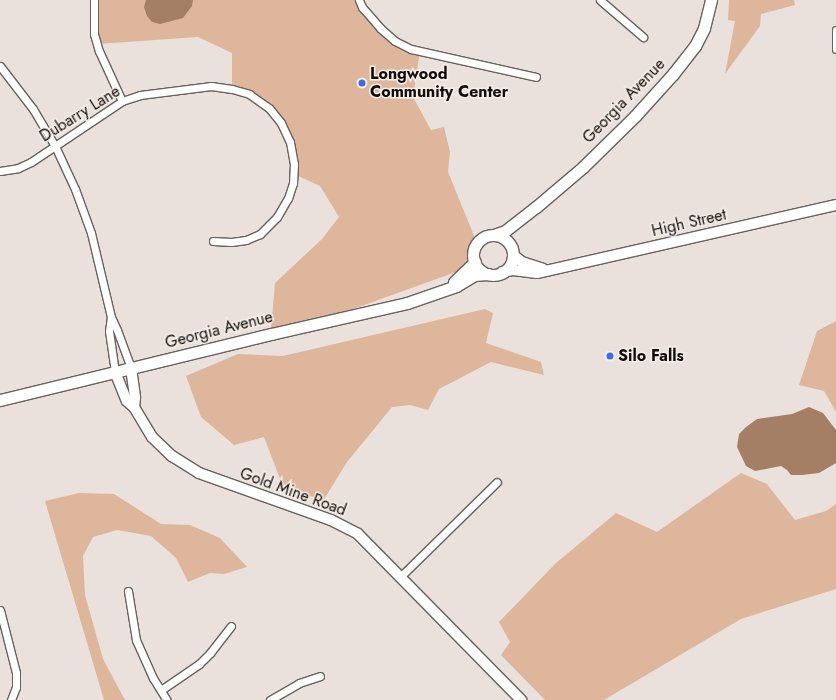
<!DOCTYPE html>
<html>
<head>
<meta charset="utf-8">
<style>
  body { margin:0 }
  #map { position:relative; width:836px; height:700px; overflow:hidden; background:#eae1dc; font-family:Jost,sans-serif }
  div>[style] { position:absolute }
  [style*='--x'] { left:calc(var(--x)*1px); top:calc(var(--y)*1px); width:calc(var(--w)*1px); rotate:calc(var(--a)*1deg) }
  .green>* { inset:0; background:#ddb69c }
  .water>* { inset:0; background:#a47f65 }
  .roads { filter:drop-shadow(1px 0 #69615c) drop-shadow(-1px 0 #69615c) drop-shadow(0 1px #69615c) drop-shadow(0 -1px #69615c) }
  .street>* { height:7px; margin:-3.5px; padding:0 3.5px; transform-origin:3.5px; border-radius:3.5px; background:#fff }
  .secondary>* { height:10px; margin:-5px; padding:0 5px; transform-origin:5px; border-radius:5px; background:#fff }
  .primary>* { height:11px; margin:-5.5px; padding:0 5.5px; transform-origin:5.5px; border-radius:5.5px; background:#fff }
  .primary>.ring { margin:-5.5px; padding:0; box-sizing:content-box; background:none; border:11px solid #fff; border-radius:50% }
  .dots>* { width:11px; height:11px; translate:-50% -50%; box-sizing:border-box; border:2px solid #f7eee9; border-radius:50% }
  span { translate:-50% -50%; white-space:nowrap; text-align:center; line-height:1.15; -webkit-text-stroke:3px #f7eee9; paint-order:stroke }
  .poi-label { font-size:16px; color:#100d0b; font-weight:700 }
  .left { translate:0 -50%; text-align:left }
  .street-label { font-size:16px; color:#100d0b }
</style>
</head>
<body>
<div id="map">
  <div class="green">
    <i style="clip-path:polygon(94px 0,359px 0,380px 29px,420px 51px,413px 97px,431px 130px,444px 127px,450px 152px,448px 172px,475px 238px,466px 263px,456px 272px,342px 313px,271px 329px,275px 283px,322px 239px,339px 217px,320px 186px,294px 174px,290px 142px,269px 108px,232px 89px,232px 53px,198px 37px,97px 44px)"></i>
    <i style="clip-path:polygon(729px 0,794px 0,795px 5px,761px 14px,760px 26px,725px 74px,735px 21px,728px 20px)"></i>
    <i style="clip-path:polygon(485px 309px,493px 313px,486px 343px,541px 362px,544px 375px,491px 362px,439px 389px,428px 410px,410px 405px,392px 407px,347px 462px,323px 501px,282px 484px,264px 437px,234px 445px,201px 417px,186px 376px,238px 354px,283px 356px)"></i>
    <i style="clip-path:polygon(836px 321px,836px 412px,824px 391px,799px 385px,817px 331px)"></i>
    <i style="clip-path:polygon(741px 473px,767px 484px,795px 520px,826px 511px,836px 504px,836px 589px,741px 619px,604px 700px,545px 700px,501px 655px,510px 642px,499px 622px,556px 563px,616px 513px,657px 532px)"></i>
    <i style="clip-path:polygon(79px 493px,114px 494px,161px 524px,190px 525px,220px 538px,247px 567px,224px 574px,210px 573px,188px 582px,176px 558px,151px 536px,117px 530px,93px 537px,83px 556px,85px 595px,103px 659px,125px 700px,104px 700px,45px 501px)"></i>
  </div>
  <div class="water">
    <i style="clip-path:polygon(146px 0,193px 0,192px 6px,183px 18px,160px 24px,152px 22px,147px 16px,144px 7px)"></i>
    <i style="clip-path:polygon(809px 407px,823px 413px,836px 430px,836px 463px,819px 473px,802px 475px,791px 475px,787px 470px,781px 466px,755px 471px,746px 466px,737px 447px,739px 434px,746px 427px,757px 419px,792px 414px)"></i>
  </div>
  <div class="roads">
    <div class="street">
      <i style="--x:94;--y:0;--w:34;--a:90"></i>
      <i style="--x:94;--y:34;--w:18;--a:74"></i>
      <i style="--x:99;--y:51;--w:55;--a:65.3"></i>
      <i style="--x:359;--y:0;--w:8;--a:67"></i>
      <i style="--x:362;--y:7;--w:28;--a:49"></i>
      <i style="--x:380;--y:28;--w:20;--a:41"></i>
      <i style="--x:395;--y:41;--w:18;--a:27"></i>
      <i style="--x:411;--y:49;--w:128;--a:12.6"></i>
      <i style="--x:600;--y:0;--w:57;--a:40.7"></i>
      <i style="--x:836;--y:30;--w:19;--a:90"></i>
      <i style="--x:0;--y:66;--w:54;--a:52.5"></i>
      <i style="--x:33;--y:109;--w:43;--a:59.3"></i>
      <i style="--x:55;--y:146;--w:47;--a:65.1"></i>
      <i style="--x:75;--y:189;--w:47;--a:70"></i>
      <i style="--x:91;--y:233;--w:86;--a:76.6"></i>
      <i style="--x:0;--y:171;--w:18;--a:-9"></i>
      <i style="--x:18;--y:168;--w:14;--a:-25"></i>
      <i style="--x:31;--y:162;--w:110;--a:-33.8"></i>
      <i style="--x:122;--y:101;--w:19;--a:-18"></i>
      <i style="--x:140;--y:95;--w:72;--a:-7.2"></i>
      <i style="--x:211;--y:86;--w:21;--a:8"></i>
      <i style="--x:232;--y:89;--w:18;--a:16"></i>
      <i style="--x:249;--y:94;--w:24;--a:35"></i>
      <i style="--x:269;--y:108;--w:19;--a:51"></i>
      <i style="--x:281;--y:123;--w:21;--a:65"></i>
      <i style="--x:290;--y:142;--w:22;--a:80"></i>
      <i style="--x:294;--y:164;--w:19;--a:93"></i>
      <i style="--x:293;--y:183;--w:16;--a:108"></i>
      <i style="--x:288;--y:198;--w:22;--a:120"></i>
      <i style="--x:277;--y:217;--w:24;--a:135"></i>
      <i style="--x:260;--y:234;--w:15;--a:157"></i>
      <i style="--x:246;--y:240;--w:15;--a:172"></i>
      <i style="--x:231;--y:242;--w:18;--a:-177"></i>
      <i style="--x:115;--y:372;--w:41;--a:-98.3"></i>
      <i style="--x:109;--y:331;--w:14;--a:-82"></i>
      <i style="--x:111;--y:317;--w:14;--a:65"></i>
      <i style="--x:117;--y:330;--w:40;--a:69.8"></i>
      <i style="--x:401;--y:576;--w:134;--a:-44.4"></i>
      <i style="--x:128;--y:591;--w:50;--a:80.7"></i>
      <i style="--x:136;--y:640;--w:42;--a:65.9"></i>
      <i style="--x:153;--y:678;--w:26;--a:58"></i>
      <i style="--x:0;--y:610;--w:65;--a:75.7"></i>
      <i style="--x:16;--y:673;--w:14;--a:90"></i>
      <i style="--x:16;--y:687;--w:14;--a:111"></i>
      <i style="--x:161;--y:690;--w:46;--a:-34.4"></i>
      <i style="--x:199;--y:664;--w:16;--a:-45"></i>
      <i style="--x:210;--y:653;--w:34;--a:-52"></i>
      <i style="--x:270;--y:700;--w:34;--a:-30"></i>
      <i style="--x:299;--y:683;--w:22;--a:-18"></i>
    </div>
    <div class="secondary">
      <i style="--x:513;--y:255;--w:11;--a:38"></i>
      <i style="--x:522;--y:262;--w:22;--a:18"></i>
      <i style="--x:502;--y:272;--w:11;--a:-10"></i>
      <i style="--x:513;--y:270;--w:24;--a:7"></i>
      <i style="--x:537;--y:273;--w:307;--a:-12.8"></i>
      <i style="--x:131;--y:368;--w:30;--a:82"></i>
      <i style="--x:135;--y:398;--w:9;--a:96"></i>
      <i style="--x:115;--y:372;--w:31;--a:68"></i>
      <i style="--x:127;--y:401;--w:9;--a:41"></i>
      <i style="--x:134;--y:407;--w:35;--a:59"></i>
      <i style="--x:152;--y:437;--w:28;--a:44"></i>
      <i style="--x:172;--y:456;--w:32;--a:32"></i>
      <i style="--x:199;--y:473;--w:140;--a:19.6"></i>
      <i style="--x:331;--y:520;--w:30;--a:27"></i>
      <i style="--x:358;--y:534;--w:233;--a:45.5"></i>
    </div>
    <div class="primary">
      <i style="--x:494;--y:235;--w:12;--a:-20"></i>
      <i style="--x:505;--y:231;--w:39;--a:-38"></i>
      <i style="--x:536;--y:207;--w:62;--a:-40.4"></i>
      <i style="--x:583;--y:167;--w:73;--a:-44.4"></i>
      <i style="--x:635;--y:116;--w:57;--a:-47.9"></i>
      <i style="--x:673;--y:74;--w:36;--a:-52"></i>
      <i style="--x:695;--y:46;--w:20;--a:-63"></i>
      <i style="--x:704;--y:28;--w:29;--a:-76"></i>
      <i class="ring" style="left:473px;top:235px;width:29px;height:29px"></i>
      <i style="--x:454;--y:282;--w:29;--a:-44"></i>
      <i style="--x:0;--y:400;--w:279;--a:-13.7"></i>
      <i style="--x:271;--y:334;--w:139;--a:-12.8"></i>
      <i style="--x:407;--y:303;--w:52;--a:-19.1"></i>
      <i style="--x:456;--y:286;--w:21;--a:-31"></i>
      <i style="--x:474;--y:275;--w:14;--a:-4"></i>
    </div>
  </div>
  <div class="dots">
    <i style="left:362px;top:83px;background:#416cde"></i>
    <i style="left:610px;top:356px;background:#416cde"></i>
  </div>
  <div class="poi-label">
    <span class="left" style="left:370px;top:83px">Longwood<br>Community Center</span>
    <span class="left" style="left:618px;top:356px">Silo Falls</span>
  </div>
  <div class="street-label">
    <span style="left:624px;top:101px;rotate:-46deg">Georgia Avenue</span>
    <span style="left:80px;top:114px;rotate:-32deg">Dubarry Lane</span>
    <span style="left:689px;top:223px;rotate:-13deg">High Street</span>
    <span style="left:219px;top:330px;rotate:-14deg">Georgia Avenue</span>
    <span style="left:293px;top:492px;rotate:20deg">Gold Mine Road</span>
  </div>
</div>
</body>
</html>
